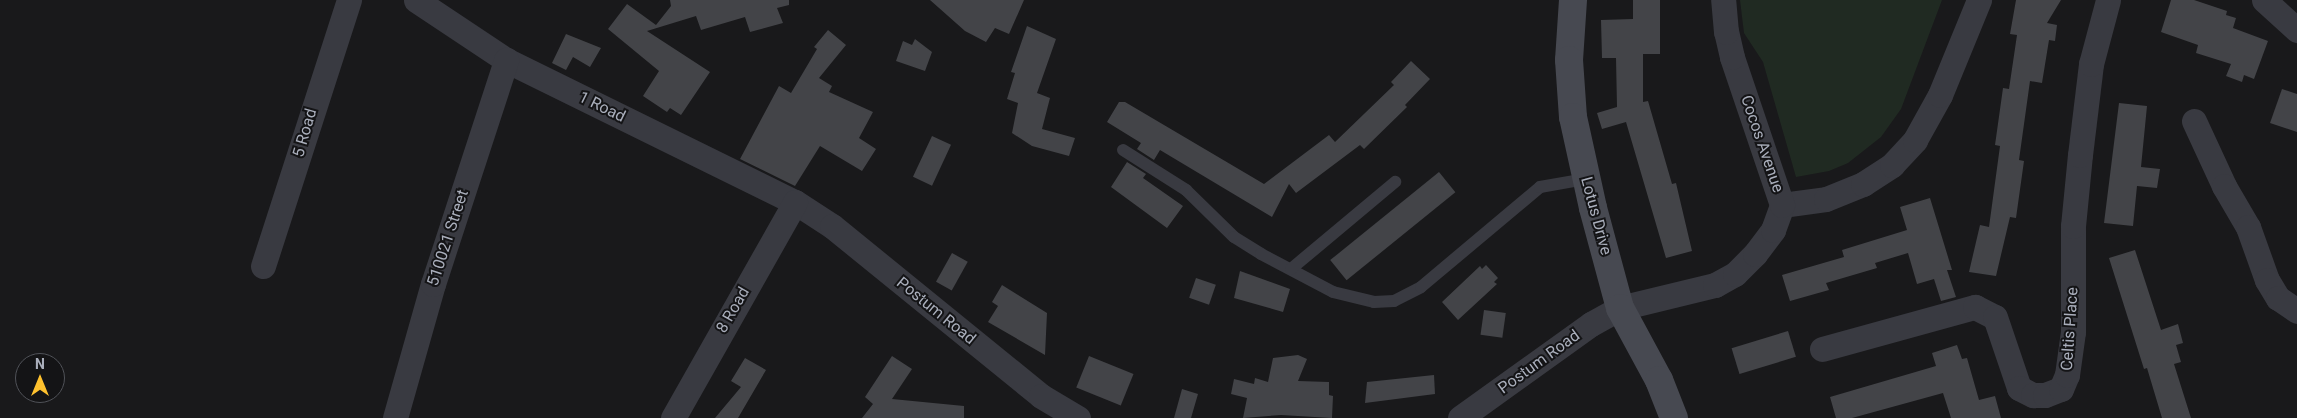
<!DOCTYPE html>
<html>
<head>
<meta charset="utf-8">
<style>
  body { margin:0 }
  #map { position:relative; width:2297px; height:418px; overflow:hidden; background:#19191b; font-family:Roboto,sans-serif }
  div>[style] { position:absolute }
  [style*='--x'] { left:calc(var(--x)*1px); top:calc(var(--y)*1px); width:calc(var(--w)*1px); rotate:calc(var(--a)*1deg) }
  .green>* { inset:0; background:#202a22 }
  .building>* { inset:0; background:#434448; transform-origin:0 0 }
  .lane>* { height:12px; margin:-6px; padding:0 6px; transform-origin:6px; border-radius:6px; background:#393a41 }
  .street>* { height:25px; margin:-12.5px; padding:0 12.5px; transform-origin:12.5px; border-radius:12.5px; background:#393a41 }
  .secondary>* { height:28px; margin:-14px; padding:0 14px; transform-origin:14px; border-radius:14px; background:#474951 }
  span { translate:-50% -50%; white-space:nowrap; text-align:center; line-height:1.15; -webkit-text-stroke:4px #141416; paint-order:stroke }
  .street-label { font-size:16px; color:#aaafbc }
  .north { position:absolute; left:15px; top:353px; width:50px; height:50px; box-sizing:border-box; background:#141416; border:1px solid #505258; border-radius:50%; rotate:0deg; font-size:14px; font-weight:700; line-height:20px; text-align:center; color:#aaafbc }
  .north::after { content:''; display:block; margin:auto; width:18px; height:22px; background:#fec12e; clip-path:polygon(50% 0,100% 100%,50% 72%,0 100%) }
</style>
</head>
<body>
<div id="map">
  <div class="green">
    <i style="clip-path:polygon(1740px 0,1942px 0,1901px 109px,1881px 137px,1848px 163px,1829px 171px,1796px 177px,1763px 62px,1744px 33px)"></i>
  </div>
  <div class="building">
    <i style="clip-path:polygon(670px 0,789px 0,789px 5px,777px 8px,783px 23px,750px 32px,745px 17px,701px 30px,696px 16px,647px 31px,710px 72px,681px 115px,670px 108px,667px 112px,643px 96px,659px 71px,608px 29px,627px 4px,656px 25px,671px 6px)"></i>
    <i style="clip-path:polygon(930px 0,1024px 0,1009px 34px,995px 28px,986px 42px,965px 31px)"></i>
    <i style="clip-path:polygon(1633px 0,1660px 0,1660px 54px,1643px 54px,1643px 102px,1648px 101px,1672px 184px,1676px 183px,1692px 251px,1666px 258px,1626px 122px,1602px 129px,1597px 113px,1617px 107px,1616px 58px,1602px 58px,1601px 20px,1633px 19px)"></i>
    <i style="clip-path:polygon(2016px 0,2061px 0,2047px 23px,2057px 25px,2055px 41px,2049px 40px,2042px 83px,2030px 81px,2019px 160px,2024px 161px,2016px 218px,2010px 217px,1996px 276px,1969px 272px,1980px 225px,1989px 227px,2000px 146px,1995px 145px,2003px 88px,2009px 89px,2017px 35px,2010px 34px)"></i>
    <i style="clip-path:polygon(2171px 0,2194px 0,2227px 11px,2226px 15px,2236px 18px,2233px 28px,2268px 41px,2254px 79px,2244px 75px,2242px 82px,2226px 76px,2231px 64px,2196px 53px,2198px 45px,2161px 32px)"></i>
    <i style="clip-path:polygon(1027px 26px,1056px 39px,1037px 93px,1050px 98px,1042px 129px,1075px 138px,1069px 156px,1032px 146px,1012px 133px,1018px 103px,1007px 99px,1015px 73px,1011px 72px)"></i>
    <i style="clip-path:polygon(828px 30px,846px 45px,819px 78px,832px 86px,829px 92px,873px 112px,859px 138px,876px 149px,862px 171px,820px 146px,795px 186px,740px 159px,779px 86px,791px 93px,817px 49px,814px 47px)"></i>
    <i style="clip-path:polygon(566px 34px,601px 48px,590px 67px,573px 57px,566px 70px,552px 63px)"></i>
    <i style="clip-path:polygon(915px 39px,932px 52px,925px 71px,896px 61px,903px 41px,912px 45px)"></i>
    <i style="clip-path:polygon(1411px 61px,1430px 79px,1405px 105px,1407px 107px,1364px 149px,1360px 145px,1296px 193px,1289px 184px,1272px 217px,1160px 150px,1154px 160px,1137px 149px,1141px 143px,1107px 122px,1119px 102px,1125px 102px,1264px 184px,1329px 135px,1335px 142px,1394px 85px,1391px 82px)"></i>
    <i style="clip-path:polygon(2282px 89px,2297px 94px,2297px 132px,2270px 123px)"></i>
    <i style="clip-path:polygon(2119px 103px,2147px 106px,2141px 167px,2160px 169px,2157px 188px,2137px 186px,2133px 226px,2104px 223px)"></i>
    <i style="left:932px;top:136px;width:21px;height:45px;rotate:25deg"></i>
    <i style="clip-path:polygon(1127px 162px,1146px 174px,1143px 178px,1183px 206px,1167px 228px,1111px 187px)"></i>
    <i style="left:1439px;top:172px;width:26px;height:140px;rotate:51deg"></i>
    <i style="clip-path:polygon(1930px 198px,1952px 270px,1947px 270px,1956px 297px,1941px 301px,1934px 279px,1917px 284px,1908px 253px,1875px 263px,1877px 268px,1826px 283px,1829px 290px,1790px 301px,1782px 275px,1844px 257px,1842px 250px,1907px 230px,1900px 207px)"></i>
    <i style="clip-path:polygon(2135px 250px,2161px 330px,2178px 324px,2183px 343px,2176px 345px,2181px 362px,2174px 364px,2191px 418px,2162px 418px,2147px 368px,2144px 369px,2109px 258px)"></i>
    <i style="left:952px;top:253px;width:18px;height:33px;rotate:29deg"></i>
    <i style="clip-path:polygon(1486px 265px,1498px 278px,1494px 282px,1497px 284px,1458px 320px,1442px 302px,1480px 266px,1482px 269px)"></i>
    <i style="clip-path:polygon(1240px 271px,1290px 289px,1283px 312px,1234px 298px)"></i>
    <i style="left:1196px;top:278px;width:21px;height:21px;rotate:19deg"></i>
    <i style="clip-path:polygon(1002px 285px,1047px 313px,1045px 355px,988px 322px,998px 306px,992px 302px)"></i>
    <i style="left:1484px;top:310px;width:22px;height:25px;rotate:8deg"></i>
    <i style="left:1788px;top:331px;width:27px;height:59px;rotate:73deg"></i>
    <i style="clip-path:polygon(1957px 345px,1962px 359px,1967px 358px,1979px 400px,1995px 396px,2001px 418px,1951px 418px,1943px 393px,1852px 418px,1836px 418px,1830px 397px,1936px 366px,1932px 353px)"></i>
    <i style="clip-path:polygon(1298px 355px,1307px 359px,1298px 381px,1329px 382px,1329px 395px,1333px 396px,1332px 418px,1281px 415px,1243px 418px,1247px 398px,1231px 394px,1234px 379px,1254px 384px,1255px 378px,1268px 382px,1273px 358px)"></i>
    <i style="clip-path:polygon(892px 356px,912px 369px,892px 399px,964px 406px,964px 418px,862px 418px,873px 404px,865px 397px)"></i>
    <i style="left:1089px;top:356px;width:48px;height:34px;rotate:22deg"></i>
    <i style="clip-path:polygon(745px 358px,766px 370px,738px 418px,715px 418px,741px 387px,731px 381px)"></i>
    <i style="clip-path:polygon(1434px 375px,1435px 394px,1365px 403px,1367px 382px)"></i>
    <i style="clip-path:polygon(1182px 389px,1198px 394px,1191px 418px,1174px 418px)"></i>
  </div>
  <div class="lane">
    <i style="--x:1123;--y:150;--w:75;--a:32.4"></i>
    <i style="--x:1186;--y:190;--w:67;--a:44.4"></i>
    <i style="--x:1234;--y:237;--w:32;--a:32"></i>
    <i style="--x:1261;--y:254;--w:81;--a:27.8"></i>
    <i style="--x:1333;--y:292;--w:42;--a:13.7"></i>
    <i style="--x:1374;--y:302;--w:20;--a:-3"></i>
    <i style="--x:1394;--y:301;--w:30;--a:-27"></i>
    <i style="--x:1421;--y:287;--w:155;--a:-40"></i>
    <i style="--x:1540;--y:187;--w:47;--a:-9.9"></i>
    <i style="--x:1291;--y:269;--w:136;--a:-39.9"></i>
  </div>
  <div class="street">
    <i style="--x:416;--y:0;--w:108;--a:33.7"></i>
    <i style="--x:506;--y:60;--w:322;--a:26.2"></i>
    <i style="--x:795;--y:202;--w:44;--a:33"></i>
    <i style="--x:832;--y:226;--w:269;--a:39.1"></i>
    <i style="--x:1041;--y:396;--w:43;--a:30.7"></i>
    <i style="--x:2264;--y:0;--w:45;--a:42.3"></i>
    <i style="--x:2194;--y:121;--w:72;--a:65.2"></i>
    <i style="--x:2224;--y:186;--w:48;--a:59.7"></i>
    <i style="--x:2248;--y:227;--w:56;--a:70.3"></i>
    <i style="--x:2267;--y:280;--w:21;--a:59"></i>
    <i style="--x:2278;--y:298;--w:23;--a:34"></i>
    <i style="--x:1782;--y:205;--w:44;--a:-7.8"></i>
    <i style="--x:1826;--y:199;--w:40;--a:-22"></i>
    <i style="--x:1863;--y:184;--w:35;--a:-33"></i>
    <i style="--x:1892;--y:165;--w:34;--a:-47"></i>
    <i style="--x:1915;--y:140;--w:51;--a:-60.9"></i>
    <i style="--x:1940;--y:95;--w:103;--a:-67.7"></i>
    <i style="--x:263;--y:266;--w:280;--a:-72.1"></i>
    <i style="--x:1822;--y:349;--w:159;--a:-15.4"></i>
    <i style="--x:1975;--y:307;--w:22;--a:27"></i>
    <i style="--x:1995;--y:317;--w:75;--a:71.3"></i>
    <i style="--x:2019;--y:388;--w:16;--a:27"></i>
    <i style="--x:2033;--y:395;--w:12;--a:0"></i>
    <i style="--x:2045;--y:395;--w:17;--a:-21"></i>
    <i style="--x:2061;--y:389;--w:15;--a:-67"></i>
    <i style="--x:2067;--y:375;--w:43;--a:-82.1"></i>
    <i style="--x:2073;--y:332;--w:106;--a:-90"></i>
    <i style="--x:2073;--y:226;--w:71;--a:-84.4"></i>
    <i style="--x:2080;--y:155;--w:92;--a:-83.1"></i>
    <i style="--x:2091;--y:64;--w:66;--a:-75.1"></i>
    <i style="--x:395;--y:418;--w:139;--a:-74.2"></i>
    <i style="--x:433;--y:284;--w:236;--a:-71.9"></i>
    <i style="--x:673;--y:418;--w:248;--a:-60.5"></i>
    <i style="--x:1460;--y:418;--w:161;--a:-35.7"></i>
    <i style="--x:1591;--y:324;--w:33;--a:-29"></i>
    <i style="--x:1620;--y:308;--w:98;--a:-13.6"></i>
    <i style="--x:1715;--y:285;--w:23;--a:-29"></i>
    <i style="--x:1735;--y:274;--w:28;--a:-45"></i>
    <i style="--x:1755;--y:254;--w:30;--a:-53"></i>
    <i style="--x:1773;--y:230;--w:27;--a:-70"></i>
    <i style="--x:1782;--y:205;--w:156;--a:-108.7"></i>
    <i style="--x:1732;--y:57;--w:26;--a:-103"></i>
    <i style="--x:1726;--y:32;--w:32;--a:-95"></i>
  </div>
  <div class="secondary">
    <i style="--x:1573;--y:0;--w:60;--a:93.8"></i>
    <i style="--x:1569;--y:60;--w:57;--a:86"></i>
    <i style="--x:1573;--y:117;--w:93;--a:77.6"></i>
    <i style="--x:1593;--y:208;--w:104;--a:74.9"></i>
    <i style="--x:1620;--y:308;--w:82;--a:61.6"></i>
    <i style="--x:1659;--y:380;--w:41;--a:68.5"></i>
  </div>
  <div class="street-label">
    <span style="left:602px;top:107px;rotate:26deg">1 Road</span>
    <span style="left:305px;top:133px;rotate:-74deg">5 Road</span>
    <span style="left:1762px;top:144px;rotate:71deg">Cocos Avenue</span>
    <span style="left:1596px;top:216px;rotate:75deg">Lotus Drive</span>
    <span style="left:448px;top:238px;rotate:-72deg">510021 Street</span>
    <span style="left:733px;top:310px;rotate:-60deg">8 Road</span>
    <span style="left:936px;top:311px;rotate:39deg">Postum Road</span>
    <span style="left:2070px;top:329px;rotate:-86deg">Celtis Place</span>
    <span style="left:1539px;top:362px;rotate:-36deg">Postum Road</span>
  </div>
  <div class="north">N</div>
</div>
</body>
</html>
